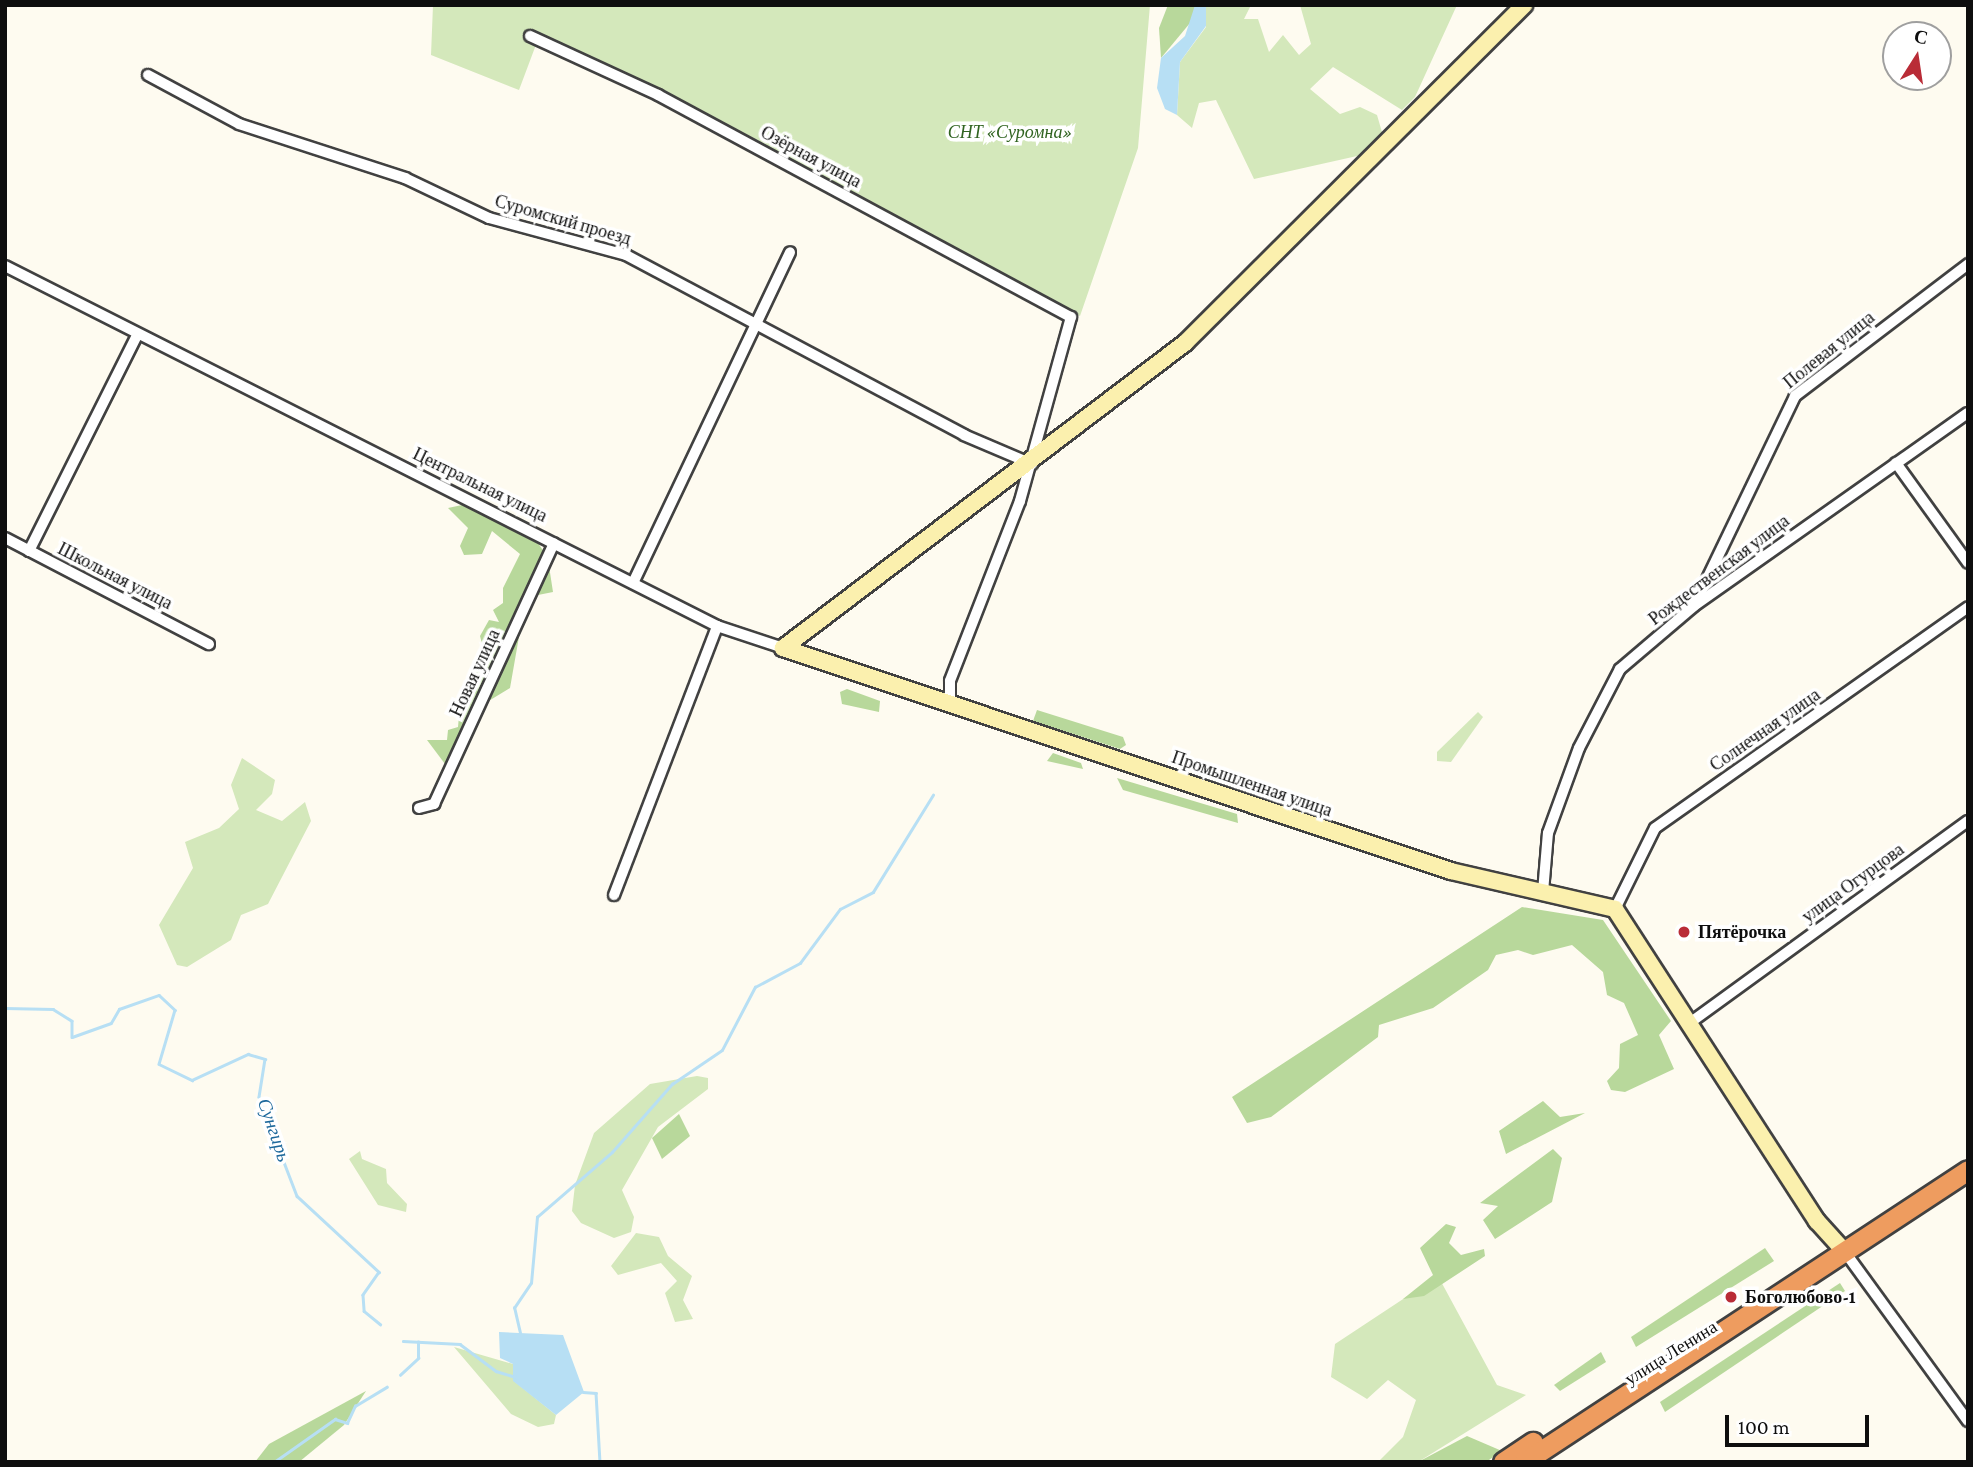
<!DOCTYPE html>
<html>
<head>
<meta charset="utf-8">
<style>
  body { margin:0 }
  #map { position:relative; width:1973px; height:1467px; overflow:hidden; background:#fefbf0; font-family:"Crimson Pro",serif }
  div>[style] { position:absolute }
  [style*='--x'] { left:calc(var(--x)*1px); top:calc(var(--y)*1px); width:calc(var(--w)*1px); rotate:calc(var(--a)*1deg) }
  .green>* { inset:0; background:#d4e8bb }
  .forest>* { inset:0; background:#b8d89b }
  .water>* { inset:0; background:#b7dff4 }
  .stream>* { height:2.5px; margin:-1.25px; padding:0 1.25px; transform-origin:1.25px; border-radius:1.25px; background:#b7dff4 }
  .roads { filter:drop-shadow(2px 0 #414141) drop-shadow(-2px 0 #414141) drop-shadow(0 2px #414141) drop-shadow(0 -2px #414141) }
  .street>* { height:10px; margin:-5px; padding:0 5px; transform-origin:5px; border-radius:5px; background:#fff }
  .secondary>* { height:16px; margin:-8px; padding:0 8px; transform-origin:8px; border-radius:8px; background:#fbf0ae }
  .highway>* { height:19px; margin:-9.5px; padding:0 9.5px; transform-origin:9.5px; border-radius:9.5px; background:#ee9c5f }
  .dots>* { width:19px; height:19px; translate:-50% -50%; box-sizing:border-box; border:4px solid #fff; border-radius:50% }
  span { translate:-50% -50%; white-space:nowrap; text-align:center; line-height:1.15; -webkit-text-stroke:7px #fff; paint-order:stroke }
  .park-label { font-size:18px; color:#316421; font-style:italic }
  .street-label { font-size:18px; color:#0e0e0e }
  .poi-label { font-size:18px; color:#0e0e0e; font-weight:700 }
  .left { translate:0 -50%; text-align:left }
  .water-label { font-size:19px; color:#1d689b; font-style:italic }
  .frame { position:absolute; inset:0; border:7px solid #0e0e0e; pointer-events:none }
  .north { position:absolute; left:1882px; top:21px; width:70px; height:70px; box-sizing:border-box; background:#fff; border:2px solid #9f9f9f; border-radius:50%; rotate:12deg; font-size:19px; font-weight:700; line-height:28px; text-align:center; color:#0e0e0e }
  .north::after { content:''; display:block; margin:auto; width:24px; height:32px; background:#b92c37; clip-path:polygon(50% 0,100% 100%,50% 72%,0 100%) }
  .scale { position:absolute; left:1725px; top:1415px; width:144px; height:32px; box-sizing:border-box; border:4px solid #0e0e0e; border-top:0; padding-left:9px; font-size:21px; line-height:24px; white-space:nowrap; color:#0e0e0e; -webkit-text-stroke:5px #fff; paint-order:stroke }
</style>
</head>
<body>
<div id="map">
  <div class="green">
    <i style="clip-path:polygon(433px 5px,1150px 5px,1138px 148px,1080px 316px,656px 88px,540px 34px,519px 90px,431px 55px)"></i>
    <i style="clip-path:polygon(1206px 5px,1251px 5px,1244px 19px,1258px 19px,1269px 52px,1283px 35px,1299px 55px,1311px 44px,1300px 5px,1457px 5px,1415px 97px,1402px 110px,1333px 67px,1310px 89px,1340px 114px,1360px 107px,1377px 115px,1384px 139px,1366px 154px,1254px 179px,1216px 100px,1199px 103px,1192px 128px,1177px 115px,1180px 62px,1206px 27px)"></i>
    <i style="clip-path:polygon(1478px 712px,1483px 717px,1451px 762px,1437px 761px,1437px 752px)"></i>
    <i style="clip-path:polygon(242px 758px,275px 780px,272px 794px,256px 810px,282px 821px,305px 802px,311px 821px,268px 904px,241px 915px,231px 940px,187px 967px,177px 965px,159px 925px,193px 868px,185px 842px,219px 828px,239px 809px,231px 785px)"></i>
    <i style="clip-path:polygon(697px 1076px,708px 1078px,708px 1089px,658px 1127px,622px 1190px,634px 1217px,631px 1232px,614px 1238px,581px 1223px,572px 1211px,575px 1185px,594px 1133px,650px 1084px)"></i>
    <i style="clip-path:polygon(360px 1151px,362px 1159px,386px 1169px,387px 1183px,407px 1204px,406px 1212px,378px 1205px,349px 1159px)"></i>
    <i style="clip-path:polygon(636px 1233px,659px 1237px,668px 1256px,692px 1276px,683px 1300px,693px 1319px,675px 1322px,665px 1293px,677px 1281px,661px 1263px,618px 1275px,611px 1266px)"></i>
    <i style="clip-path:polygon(1438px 1276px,1497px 1385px,1526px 1395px,1418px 1462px,1378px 1462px,1403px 1437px,1416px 1400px,1388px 1380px,1367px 1399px,1331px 1377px,1335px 1344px)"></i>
    <i style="clip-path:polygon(454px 1347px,513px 1364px,514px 1381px,556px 1415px,554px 1424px,538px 1427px,511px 1414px)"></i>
  </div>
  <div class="forest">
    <i style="clip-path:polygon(1168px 5px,1195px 5px,1195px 17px,1161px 58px,1159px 28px)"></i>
    <i style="clip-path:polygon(462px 505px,536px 540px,544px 552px,448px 768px,427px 740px,447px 740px,448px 730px,458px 727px,460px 705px,485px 655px,480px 636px,489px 620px,499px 622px,493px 610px,503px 603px,503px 588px,520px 554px,492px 531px,482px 554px,464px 555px,460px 546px,468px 528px,448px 508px)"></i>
    <i style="clip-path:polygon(549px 566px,553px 592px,538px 595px,520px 631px,510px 688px,487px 702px)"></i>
    <i style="clip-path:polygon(847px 689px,880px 701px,879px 712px,842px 704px,840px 692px)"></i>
    <i style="clip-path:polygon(1037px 710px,1123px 737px,1126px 745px,1120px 749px,1033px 721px)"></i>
    <i style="clip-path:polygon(1053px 753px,1081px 763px,1083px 769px,1047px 761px)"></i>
    <i style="clip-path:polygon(1117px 778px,1237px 814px,1238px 823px,1123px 790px)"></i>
    <i style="clip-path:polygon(1522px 907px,1603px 920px,1671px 1021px,1659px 1035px,1674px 1069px,1625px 1092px,1611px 1090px,1607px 1081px,1619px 1068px,1620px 1044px,1638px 1035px,1624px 1003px,1607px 995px,1603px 972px,1572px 945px,1533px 955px,1518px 950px,1496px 955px,1488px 970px,1433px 1008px,1379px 1025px,1378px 1037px,1271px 1117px,1247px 1123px,1232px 1097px)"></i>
    <i style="clip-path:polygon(1543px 1101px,1560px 1117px,1585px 1113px,1506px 1154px,1499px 1131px)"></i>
    <i style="clip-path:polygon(679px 1114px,690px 1136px,662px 1159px,652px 1138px)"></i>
    <i style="clip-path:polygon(1553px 1149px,1562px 1158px,1552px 1202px,1495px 1239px,1483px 1220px,1498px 1206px,1480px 1203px)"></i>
    <i style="clip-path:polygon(1446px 1224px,1456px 1227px,1449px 1243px,1461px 1255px,1484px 1249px,1485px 1256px,1424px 1296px,1403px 1299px,1433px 1275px,1420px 1248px)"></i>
    <i style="clip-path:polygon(1765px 1248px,1774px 1261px,1636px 1347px,1631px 1337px)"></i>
    <i style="clip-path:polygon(1840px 1283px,1845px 1291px,1665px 1412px,1660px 1402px)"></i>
    <i style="clip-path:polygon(1601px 1352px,1606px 1362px,1560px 1391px,1554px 1385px)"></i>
    <i style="clip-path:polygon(366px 1391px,344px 1425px,299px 1462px,255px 1462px,269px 1444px)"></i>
    <i style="clip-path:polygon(1467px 1436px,1502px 1451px,1486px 1462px,1418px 1462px)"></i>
  </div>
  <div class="water">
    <i style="clip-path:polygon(1195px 5px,1206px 5px,1206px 26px,1180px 62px,1177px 115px,1165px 109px,1157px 88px,1161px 58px,1185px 36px)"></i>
    <i style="clip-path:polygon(499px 1332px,563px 1335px,584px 1392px,556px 1415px,513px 1381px,513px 1364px,500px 1358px)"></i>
  </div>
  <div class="stream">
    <i style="--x:5;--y:1008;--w:48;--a:1.2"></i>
    <i style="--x:53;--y:1009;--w:22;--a:32"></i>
    <i style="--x:72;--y:1021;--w:16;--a:90"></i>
    <i style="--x:72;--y:1037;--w:41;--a:-19.7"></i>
    <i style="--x:111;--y:1023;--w:16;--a:-60"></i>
    <i style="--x:119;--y:1009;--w:42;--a:-19.3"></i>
    <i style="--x:159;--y:995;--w:22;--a:43"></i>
    <i style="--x:175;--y:1010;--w:56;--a:106.5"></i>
    <i style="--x:159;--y:1064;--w:37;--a:26"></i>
    <i style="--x:192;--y:1080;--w:62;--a:-24.9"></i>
    <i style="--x:248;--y:1054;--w:18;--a:16"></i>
    <i style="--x:265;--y:1059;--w:38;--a:99"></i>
    <i style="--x:259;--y:1097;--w:106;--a:69"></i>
    <i style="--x:297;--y:1196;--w:112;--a:42.8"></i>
    <i style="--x:379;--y:1272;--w:28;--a:125"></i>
    <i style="--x:363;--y:1295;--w:16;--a:86"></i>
    <i style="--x:364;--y:1311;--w:21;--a:39"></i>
    <i style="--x:520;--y:1333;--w:26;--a:-103"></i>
    <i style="--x:514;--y:1308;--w:30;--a:-56"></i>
    <i style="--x:531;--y:1283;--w:66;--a:-84.8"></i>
    <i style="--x:537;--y:1217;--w:99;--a:-40.9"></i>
    <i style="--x:612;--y:1152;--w:91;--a:-48.6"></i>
    <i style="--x:672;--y:1084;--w:60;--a:-34.2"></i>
    <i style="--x:722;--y:1050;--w:71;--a:-62.4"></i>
    <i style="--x:755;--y:987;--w:51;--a:-28.1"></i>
    <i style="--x:800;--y:963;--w:67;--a:-53.5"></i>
    <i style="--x:840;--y:909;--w:37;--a:-27"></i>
    <i style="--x:873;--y:892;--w:114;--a:-58.3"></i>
    <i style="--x:403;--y:1341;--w:57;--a:3"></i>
    <i style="--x:460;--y:1344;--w:45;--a:36.9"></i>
    <i style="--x:496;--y:1371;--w:21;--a:17"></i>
    <i style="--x:400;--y:1375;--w:25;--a:-43"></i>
    <i style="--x:418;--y:1358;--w:16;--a:-90"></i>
    <i style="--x:583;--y:1392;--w:13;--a:4"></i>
    <i style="--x:596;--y:1393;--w:69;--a:86.7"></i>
    <i style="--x:274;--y:1462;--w:75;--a:-35.2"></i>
    <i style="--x:335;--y:1419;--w:13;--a:18"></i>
    <i style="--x:347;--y:1423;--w:19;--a:-65"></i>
    <i style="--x:355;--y:1406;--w:37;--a:-31"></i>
  </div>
  <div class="roads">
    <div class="street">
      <i style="--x:530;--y:36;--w:141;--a:24.7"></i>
      <i style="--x:658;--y:95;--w:469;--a:28.3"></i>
      <i style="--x:1071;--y:317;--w:191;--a:105.5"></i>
      <i style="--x:1020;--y:501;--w:193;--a:111.3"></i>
      <i style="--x:950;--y:681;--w:25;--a:90"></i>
      <i style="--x:148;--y:75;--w:103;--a:28.3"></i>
      <i style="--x:239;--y:124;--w:175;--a:18"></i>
      <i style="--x:405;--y:178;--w:93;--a:25.5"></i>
      <i style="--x:489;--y:218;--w:142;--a:15.1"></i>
      <i style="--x:626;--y:255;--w:383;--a:28"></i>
      <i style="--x:964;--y:435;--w:74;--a:23.1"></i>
      <i style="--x:5;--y:266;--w:798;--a:26.82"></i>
      <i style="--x:717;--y:626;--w:70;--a:18.4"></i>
      <i style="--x:1896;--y:463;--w:123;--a:54.2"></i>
      <i style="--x:5;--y:538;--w:230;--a:27.5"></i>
      <i style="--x:29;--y:551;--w:241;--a:-63.4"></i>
      <i style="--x:633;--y:583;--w:366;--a:-64.6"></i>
      <i style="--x:1695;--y:604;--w:231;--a:-64.3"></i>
      <i style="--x:1795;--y:396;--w:218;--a:-37.3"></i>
      <i style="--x:419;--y:808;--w:16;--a:-15"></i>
      <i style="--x:434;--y:804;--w:287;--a:-65.3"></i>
      <i style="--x:1543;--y:892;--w:59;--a:-85.2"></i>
      <i style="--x:1548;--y:833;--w:90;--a:-70"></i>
      <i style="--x:1579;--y:748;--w:89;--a:-62.6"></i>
      <i style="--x:1620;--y:669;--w:97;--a:-40.4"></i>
      <i style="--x:1694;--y:606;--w:335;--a:-35.2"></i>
      <i style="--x:614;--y:895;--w:288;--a:-69"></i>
      <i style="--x:1615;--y:909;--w:90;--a:-63.7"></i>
      <i style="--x:1655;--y:828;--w:383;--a:-35.2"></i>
      <i style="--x:1691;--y:1022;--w:342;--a:-36"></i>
      <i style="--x:1845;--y:1252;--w:209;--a:54"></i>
    </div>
    <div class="secondary">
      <i style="--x:783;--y:648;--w:704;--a:18.46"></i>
      <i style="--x:1451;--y:871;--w:168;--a:13"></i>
      <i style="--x:1615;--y:909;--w:372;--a:57.1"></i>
      <i style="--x:1817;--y:1221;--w:42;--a:47.9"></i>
      <i style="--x:783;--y:648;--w:505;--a:-37.19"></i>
      <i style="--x:1185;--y:343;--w:479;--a:-44.9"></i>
    </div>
    <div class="highway">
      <i style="--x:1503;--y:1462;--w:36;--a:-34"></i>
      <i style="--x:1524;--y:1462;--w:531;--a:-33.33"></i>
    </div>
  </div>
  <div class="dots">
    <i style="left:1684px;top:932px;background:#b92c37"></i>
    <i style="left:1731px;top:1297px;background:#b92c37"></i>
  </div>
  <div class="park-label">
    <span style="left:1010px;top:132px">СНТ «Суромна»</span>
  </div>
  <div class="street-label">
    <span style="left:811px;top:157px;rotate:28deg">Озёрная улица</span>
    <span style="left:563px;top:220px;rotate:16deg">Суромский проезд</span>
    <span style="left:1829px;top:350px;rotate:-39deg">Полевая улица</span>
    <span style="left:480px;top:485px;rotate:26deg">Центральная улица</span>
    <span style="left:1719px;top:570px;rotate:-37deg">Рождественская улица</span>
    <span style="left:115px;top:576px;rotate:27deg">Школьная улица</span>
    <span style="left:475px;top:673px;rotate:-65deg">Новая улица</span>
    <span style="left:1765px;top:730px;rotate:-35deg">Солнечная улица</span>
    <span style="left:1252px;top:784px;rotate:19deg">Промышленная улица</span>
    <span style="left:1853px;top:883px;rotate:-36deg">улица Огурцова</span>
    <span style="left:1671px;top:1353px;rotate:-32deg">улица Ленина</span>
  </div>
  <div class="poi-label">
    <span class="left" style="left:1698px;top:932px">Пятёрочка</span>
    <span class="left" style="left:1745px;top:1297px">Боголюбово-1</span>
  </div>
  <div class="water-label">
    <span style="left:274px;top:1130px;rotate:71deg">Сунгирь</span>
  </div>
  <div class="frame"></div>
  <div class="north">С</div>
  <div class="scale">100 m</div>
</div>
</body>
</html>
